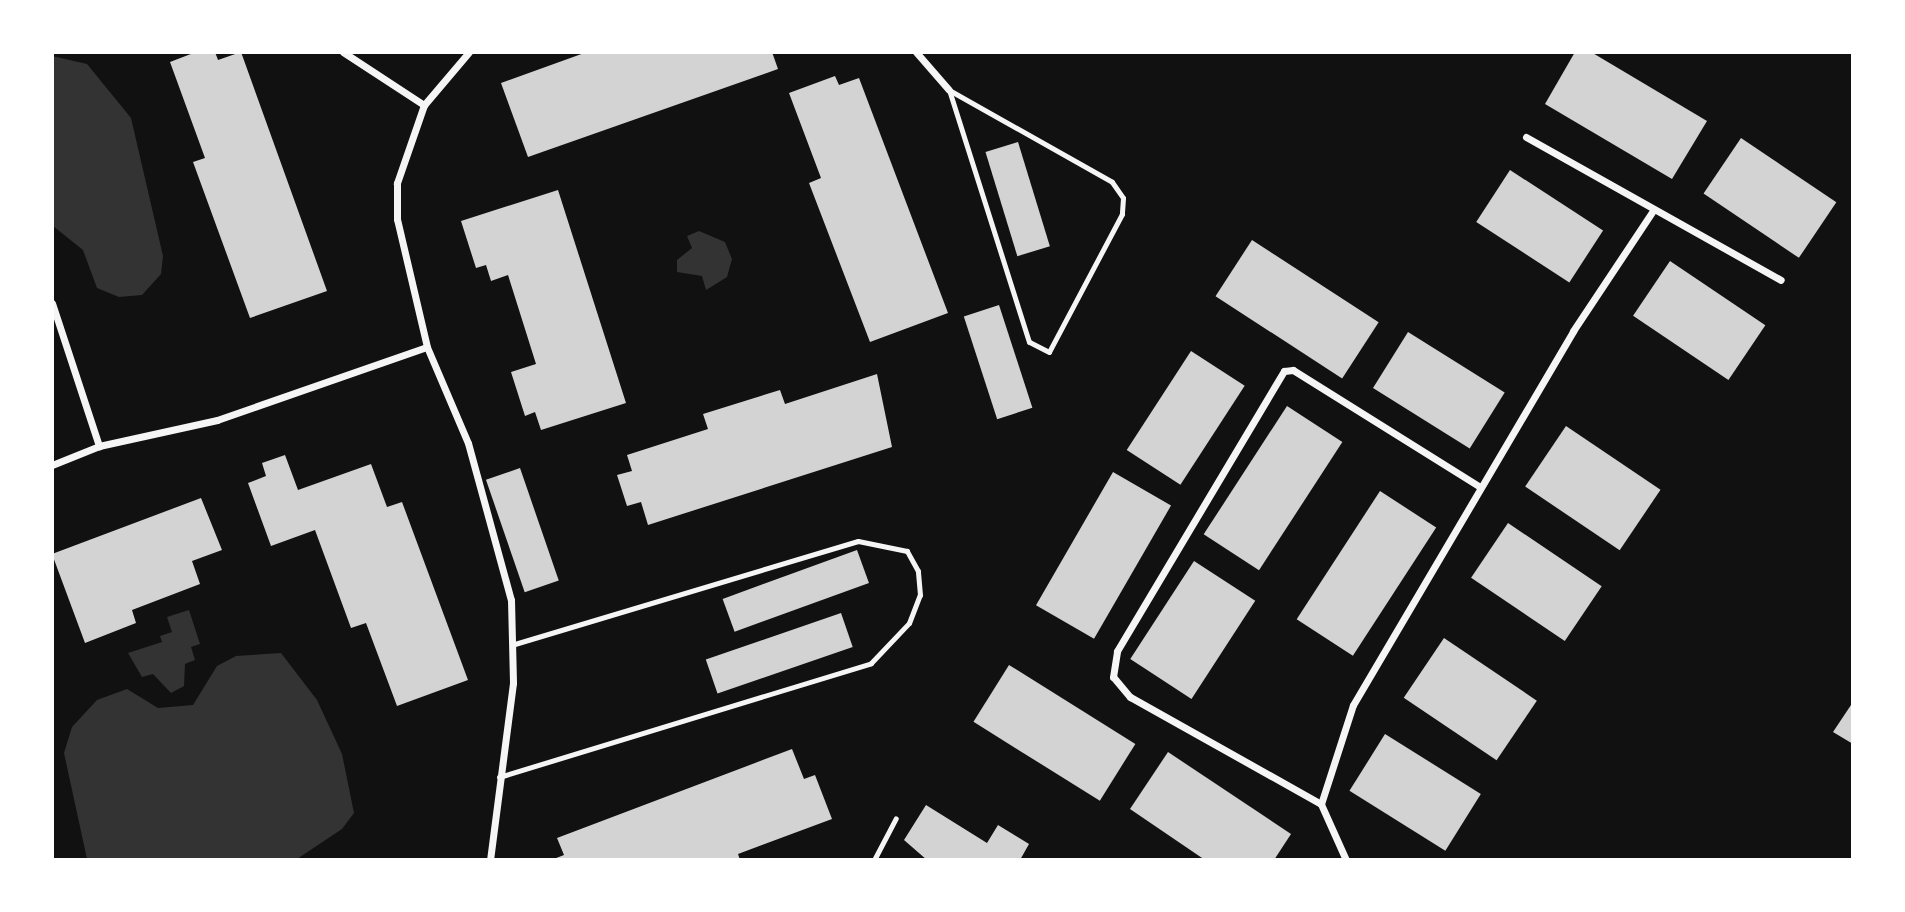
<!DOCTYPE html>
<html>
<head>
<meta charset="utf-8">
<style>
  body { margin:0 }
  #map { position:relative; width:1905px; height:912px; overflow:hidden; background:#111; font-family:"Playfair Display",serif }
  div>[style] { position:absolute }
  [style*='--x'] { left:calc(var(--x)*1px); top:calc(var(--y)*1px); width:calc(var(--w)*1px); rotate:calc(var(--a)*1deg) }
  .water>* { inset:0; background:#333 }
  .building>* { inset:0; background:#d3d3d3; transform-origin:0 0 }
  .service>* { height:5px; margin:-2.5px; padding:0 2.5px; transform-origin:2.5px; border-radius:2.5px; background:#f5f5f5 }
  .minor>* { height:7px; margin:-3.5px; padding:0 3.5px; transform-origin:3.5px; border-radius:3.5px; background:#f5f5f5 }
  span { translate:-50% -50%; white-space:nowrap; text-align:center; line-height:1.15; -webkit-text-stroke:7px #fff; paint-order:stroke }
  .frame { position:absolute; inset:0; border:54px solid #fff; pointer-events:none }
</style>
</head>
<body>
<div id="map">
  <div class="water">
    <i style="clip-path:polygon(52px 56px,87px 64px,131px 118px,163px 256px,161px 274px,142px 295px,119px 297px,97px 288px,83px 250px,53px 226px)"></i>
    <i style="clip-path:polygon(699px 231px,725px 242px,732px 259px,727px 277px,706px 290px,702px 276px,677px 272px,677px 260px,692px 248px,687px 236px)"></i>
    <i style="clip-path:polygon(189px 610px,200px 644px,191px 647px,195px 660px,185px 664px,184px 686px,171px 693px,153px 674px,142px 677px,128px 653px,162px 642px,160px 636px,172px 632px,167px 617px)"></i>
    <i style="clip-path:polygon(281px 653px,317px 700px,342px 754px,354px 813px,342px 829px,297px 859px,87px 859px,64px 753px,72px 727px,97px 700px,127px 689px,158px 708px,193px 705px,217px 666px,236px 656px)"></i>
  </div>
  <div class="building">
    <i style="clip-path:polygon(196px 52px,215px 52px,218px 60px,241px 52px,327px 291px,250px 318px,193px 162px,205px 158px,170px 62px)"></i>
    <i style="clip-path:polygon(587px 52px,772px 52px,778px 69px,528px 157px,501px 83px)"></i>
    <i style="clip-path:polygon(1575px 52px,1591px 52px,1707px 121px,1672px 179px,1545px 104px)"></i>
    <i style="clip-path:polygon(835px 76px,839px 85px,859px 78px,948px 313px,870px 342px,809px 183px,821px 178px,789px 93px)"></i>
    <i style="left:1741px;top:138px;width:115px;height:67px;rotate:34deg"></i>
    <i style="left:1018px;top:142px;width:109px;height:34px;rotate:73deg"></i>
    <i style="left:1510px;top:170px;width:111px;height:62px;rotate:33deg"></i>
    <i style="clip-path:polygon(558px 190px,626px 403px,541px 430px,535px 412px,525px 416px,511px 372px,536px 364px,508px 275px,491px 281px,486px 265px,476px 268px,461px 221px)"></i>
    <i style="left:1252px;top:240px;width:151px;height:67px;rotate:33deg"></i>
    <i style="left:1670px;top:261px;width:115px;height:66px;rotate:34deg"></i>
    <i style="left:999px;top:305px;width:108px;height:37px;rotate:72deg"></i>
    <i style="left:1408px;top:332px;width:114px;height:66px;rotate:32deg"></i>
    <i style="left:1191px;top:351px;width:64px;height:118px;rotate:33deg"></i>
    <i style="clip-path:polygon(877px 374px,892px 447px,648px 525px,641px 502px,627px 506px,617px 475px,632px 471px,627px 455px,708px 429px,703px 414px,780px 390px,785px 404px)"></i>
    <i style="left:1287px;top:406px;width:66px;height:153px;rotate:33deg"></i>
    <i style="left:1566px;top:426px;width:114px;height:73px;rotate:34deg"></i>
    <i style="clip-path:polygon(285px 455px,298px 490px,371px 464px,387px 507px,402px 502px,468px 680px,397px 706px,366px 623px,351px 628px,315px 530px,271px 546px,248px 483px,266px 476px,262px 463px)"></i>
    <i style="left:520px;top:468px;width:119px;height:36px;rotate:71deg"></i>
    <i style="left:1113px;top:472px;width:67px;height:154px;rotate:30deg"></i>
    <i style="left:1380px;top:491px;width:67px;height:153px;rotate:33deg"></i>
    <i style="clip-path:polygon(201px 498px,222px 550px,192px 561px,200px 584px,132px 610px,136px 623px,85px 643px,52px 554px)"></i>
    <i style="left:1508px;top:523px;width:113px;height:66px;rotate:34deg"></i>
    <i style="left:857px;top:550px;width:35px;height:143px;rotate:70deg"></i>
    <i style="left:1194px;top:561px;width:73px;height:117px;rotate:33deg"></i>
    <i style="left:841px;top:613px;width:36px;height:143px;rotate:71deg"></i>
    <i style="left:1444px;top:638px;width:112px;height:72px;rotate:34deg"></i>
    <i style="left:1009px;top:665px;width:149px;height:67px;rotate:32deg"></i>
    <i style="clip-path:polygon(1853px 702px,1853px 744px,1833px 732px)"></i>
    <i style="left:1385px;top:734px;width:113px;height:67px;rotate:32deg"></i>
    <i style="clip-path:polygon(792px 749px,804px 779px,815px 775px,832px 819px,738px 854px,740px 860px,551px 860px,564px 855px,557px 838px)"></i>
    <i style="clip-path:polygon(1168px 752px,1291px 834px,1274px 860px,1205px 860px,1130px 809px)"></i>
    <i style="clip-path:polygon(926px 805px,987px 843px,998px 825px,1029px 844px,1020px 860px,927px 860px,904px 840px)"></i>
  </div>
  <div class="service">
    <i style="--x:949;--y:90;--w:187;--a:29.4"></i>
    <i style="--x:1112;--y:182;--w:19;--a:55"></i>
    <i style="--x:1123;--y:198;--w:16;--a:94"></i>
    <i style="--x:1122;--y:214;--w:156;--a:117.9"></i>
    <i style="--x:1049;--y:352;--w:22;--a:-153"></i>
    <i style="--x:1029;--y:342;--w:264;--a:-107.6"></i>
    <i style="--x:499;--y:777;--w:389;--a:-17"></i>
    <i style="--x:871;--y:663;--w:55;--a:-46.5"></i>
    <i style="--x:909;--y:623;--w:30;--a:-69"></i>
    <i style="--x:920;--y:595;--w:24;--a:-95"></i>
    <i style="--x:918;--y:571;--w:23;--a:-119"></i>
    <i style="--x:907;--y:551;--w:50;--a:-168.5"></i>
    <i style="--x:858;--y:541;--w:361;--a:163.3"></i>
    <i style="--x:874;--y:860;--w:47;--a:-62.4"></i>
  </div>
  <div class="minor">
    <i style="--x:343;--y:52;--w:97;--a:33.2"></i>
    <i style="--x:469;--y:52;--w:70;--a:130.3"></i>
    <i style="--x:424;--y:105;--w:83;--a:109.1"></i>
    <i style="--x:397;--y:183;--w:36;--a:90"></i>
    <i style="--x:397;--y:219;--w:131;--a:76.8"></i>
    <i style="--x:427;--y:347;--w:104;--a:66.9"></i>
    <i style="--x:468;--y:443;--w:163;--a:74.7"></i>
    <i style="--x:511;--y:600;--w:83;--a:88.6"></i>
    <i style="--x:513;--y:683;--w:178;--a:97.4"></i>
    <i style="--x:916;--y:52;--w:50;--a:49"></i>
    <i style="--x:1526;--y:137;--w:292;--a:29.3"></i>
    <i style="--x:52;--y:303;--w:151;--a:71.8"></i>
    <i style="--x:52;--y:465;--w:51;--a:-22"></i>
    <i style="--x:99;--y:446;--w:121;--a:-12.4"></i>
    <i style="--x:217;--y:420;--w:222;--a:-19.2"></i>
    <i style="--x:1321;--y:804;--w:219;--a:-150.7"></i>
    <i style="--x:1130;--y:697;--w:26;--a:-130"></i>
    <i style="--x:1113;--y:677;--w:26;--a:-81"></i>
    <i style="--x:1117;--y:651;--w:326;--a:-59.2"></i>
    <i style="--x:1284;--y:371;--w:9;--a:-6"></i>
    <i style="--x:1293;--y:370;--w:221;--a:32"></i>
    <i style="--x:1346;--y:860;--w:61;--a:-114.1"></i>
    <i style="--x:1321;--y:804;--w:104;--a:-72.1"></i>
    <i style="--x:1353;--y:705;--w:434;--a:-59.5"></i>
    <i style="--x:1573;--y:331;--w:146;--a:-56.4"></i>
  </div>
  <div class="frame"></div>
</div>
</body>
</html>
